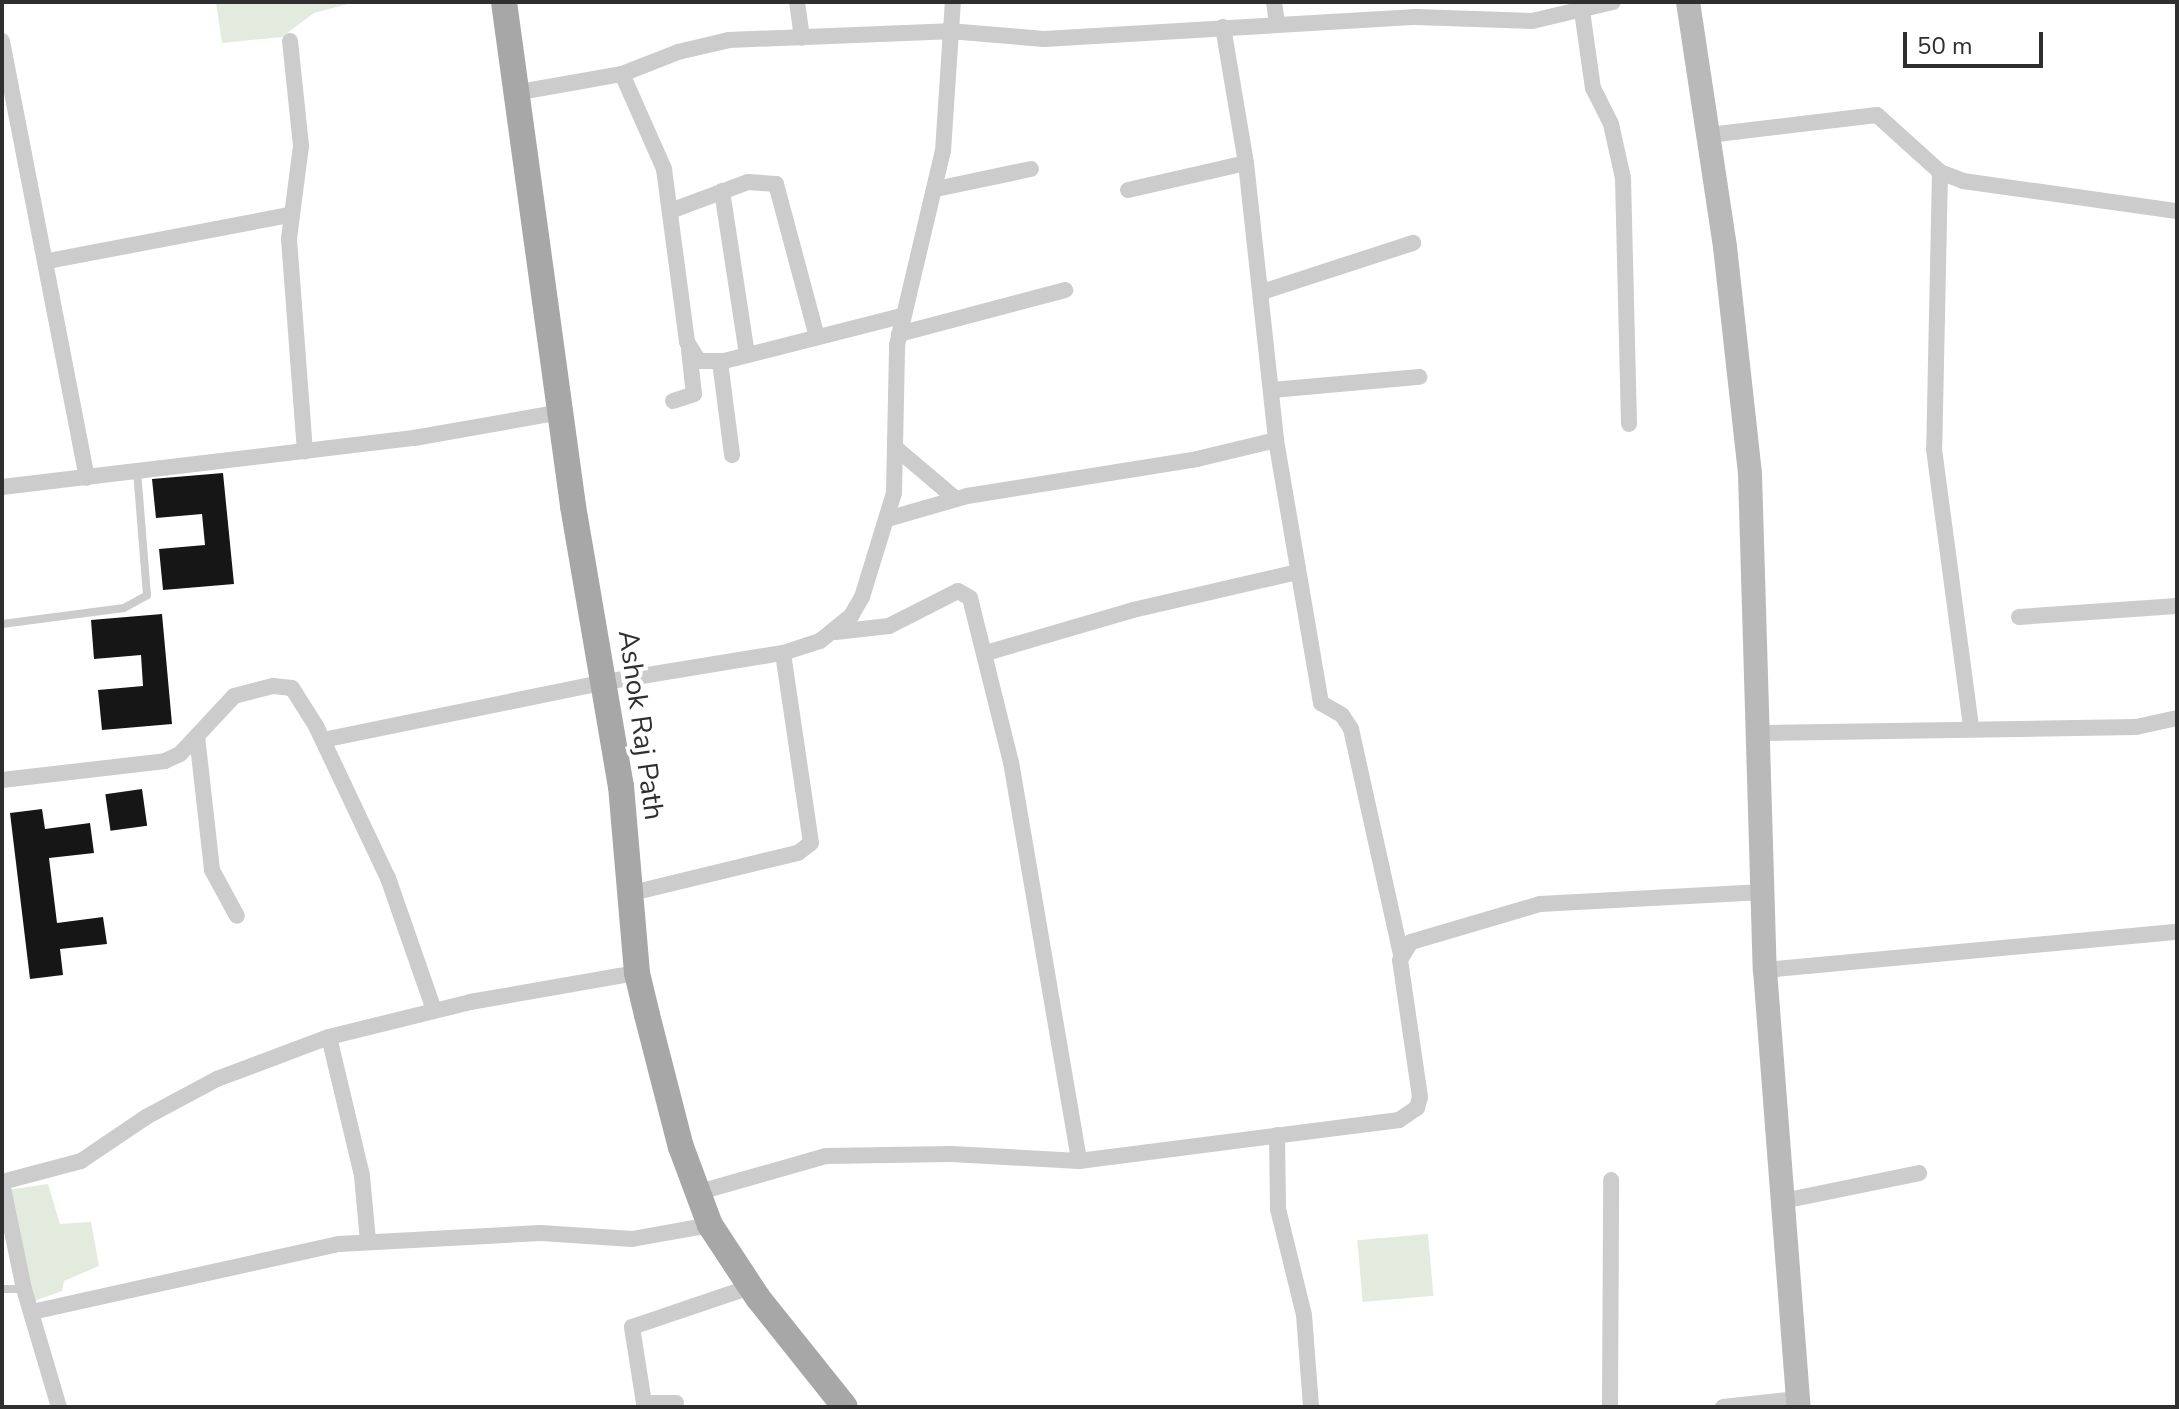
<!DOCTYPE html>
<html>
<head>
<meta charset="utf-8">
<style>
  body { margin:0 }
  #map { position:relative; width:2179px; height:1409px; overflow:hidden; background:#fff; font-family:"Nunito Sans",sans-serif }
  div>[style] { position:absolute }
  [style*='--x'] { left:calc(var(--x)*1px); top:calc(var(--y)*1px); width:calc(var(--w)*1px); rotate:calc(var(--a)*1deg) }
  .green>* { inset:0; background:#e3ebde; transform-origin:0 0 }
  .building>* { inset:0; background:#161616; transform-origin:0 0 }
  .service>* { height:8px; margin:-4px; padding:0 4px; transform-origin:4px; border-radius:4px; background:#ccc }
  .minor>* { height:16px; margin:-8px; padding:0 8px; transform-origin:8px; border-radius:8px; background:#ccc }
  .secondary>* { height:24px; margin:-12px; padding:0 12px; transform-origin:12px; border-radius:12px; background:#b9b9b9 }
  .primary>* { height:26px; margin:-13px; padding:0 13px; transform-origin:13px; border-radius:13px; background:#a7a7a7 }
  span { translate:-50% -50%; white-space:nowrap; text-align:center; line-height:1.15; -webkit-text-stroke:8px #fff; paint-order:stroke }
  .street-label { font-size:28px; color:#2f2f2f }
  .frame { position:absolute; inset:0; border:4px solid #2f2f2f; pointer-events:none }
  .scale { position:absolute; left:1903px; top:32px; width:140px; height:36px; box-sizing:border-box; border:4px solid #2f2f2f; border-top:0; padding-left:10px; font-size:24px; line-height:28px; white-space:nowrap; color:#2f2f2f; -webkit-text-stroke:6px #fff; paint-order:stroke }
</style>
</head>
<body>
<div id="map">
  <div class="green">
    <i style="clip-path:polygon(216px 2px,355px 2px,314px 13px,282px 37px,222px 43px)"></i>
    <i style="clip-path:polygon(48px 1184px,60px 1224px,91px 1222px,99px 1266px,64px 1281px,62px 1291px,34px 1301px,7px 1190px)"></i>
    <i style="left:1428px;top:1234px;width:62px;height:71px;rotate:85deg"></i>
  </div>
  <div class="building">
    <i style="clip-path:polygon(223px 473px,234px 584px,163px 590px,159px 549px,205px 545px,202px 514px,156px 518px,152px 479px)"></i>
    <i style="clip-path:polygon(162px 614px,172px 724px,102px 730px,98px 690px,143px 686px,141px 655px,94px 659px,91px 620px)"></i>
    <i style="left:142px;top:789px;width:37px;height:37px;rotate:82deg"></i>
    <i style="clip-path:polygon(42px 809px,45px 829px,90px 823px,94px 853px,49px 858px,57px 923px,103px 917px,107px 944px,60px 949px,63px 975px,30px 979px,10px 813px)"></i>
  </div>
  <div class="service">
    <i style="--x:2;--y:624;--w:123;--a:-7.5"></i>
    <i style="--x:124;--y:608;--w:26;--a:-29"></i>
    <i style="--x:147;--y:595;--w:123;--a:-94.6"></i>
    <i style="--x:2;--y:1289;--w:22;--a:0"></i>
  </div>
  <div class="minor">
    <i style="--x:797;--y:2;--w:36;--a:82"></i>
    <i style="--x:1274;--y:2;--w:22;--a:82"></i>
    <i style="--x:1582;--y:11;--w:78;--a:81.9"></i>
    <i style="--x:1593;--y:88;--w:40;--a:63.4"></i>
    <i style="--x:1611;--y:124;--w:55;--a:77.5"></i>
    <i style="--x:1623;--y:178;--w:246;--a:88.6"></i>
    <i style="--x:1223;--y:27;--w:138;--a:80.4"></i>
    <i style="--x:1246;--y:163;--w:279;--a:83.8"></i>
    <i style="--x:2;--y:41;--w:445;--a:79"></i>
    <i style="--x:290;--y:41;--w:106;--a:84"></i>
    <i style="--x:301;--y:146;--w:94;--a:97.4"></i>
    <i style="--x:289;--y:239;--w:213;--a:85.7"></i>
    <i style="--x:622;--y:74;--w:104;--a:66.1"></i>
    <i style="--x:664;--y:169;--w:175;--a:82.4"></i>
    <i style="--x:687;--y:342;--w:22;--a:58"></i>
    <i style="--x:699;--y:361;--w:25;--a:0"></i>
    <i style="--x:724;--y:361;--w:184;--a:-14.2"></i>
    <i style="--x:520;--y:92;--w:104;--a:-10"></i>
    <i style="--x:622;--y:74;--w:60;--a:-21.4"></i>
    <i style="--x:678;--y:52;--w:52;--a:-13.2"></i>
    <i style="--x:729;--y:40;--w:220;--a:-2.3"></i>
    <i style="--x:949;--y:31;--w:95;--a:4.8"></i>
    <i style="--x:1044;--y:39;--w:373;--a:-3.4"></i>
    <i style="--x:1416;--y:17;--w:116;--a:2"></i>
    <i style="--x:1532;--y:21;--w:83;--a:-13.2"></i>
    <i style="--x:1709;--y:135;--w:169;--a:-6.8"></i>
    <i style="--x:1877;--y:115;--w:85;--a:42.1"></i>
    <i style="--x:1940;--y:172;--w:25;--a:21"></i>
    <i style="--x:1963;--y:181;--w:216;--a:8"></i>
    <i style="--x:1940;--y:172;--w:277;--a:91.2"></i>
    <i style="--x:1934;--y:449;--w:279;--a:82.4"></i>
    <i style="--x:936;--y:189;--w:97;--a:-11.9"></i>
    <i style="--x:1128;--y:190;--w:121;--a:-12.9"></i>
    <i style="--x:722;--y:191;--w:166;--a:81.3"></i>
    <i style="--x:673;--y:210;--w:80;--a:-20.5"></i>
    <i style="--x:748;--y:182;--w:28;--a:4"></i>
    <i style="--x:776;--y:184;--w:158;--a:75"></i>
    <i style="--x:48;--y:261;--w:246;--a:-10.8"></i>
    <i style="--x:1262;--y:292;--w:159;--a:-18"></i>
    <i style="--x:899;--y:334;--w:172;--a:-14.8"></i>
    <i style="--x:720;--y:362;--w:94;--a:82.6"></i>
    <i style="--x:1272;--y:390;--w:148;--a:-5.1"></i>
    <i style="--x:673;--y:401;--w:22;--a:-18"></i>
    <i style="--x:694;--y:394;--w:44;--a:-96.5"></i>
    <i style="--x:897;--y:449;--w:77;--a:40.3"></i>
    <i style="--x:2;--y:487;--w:415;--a:-6.8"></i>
    <i style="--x:414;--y:438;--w:150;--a:-10"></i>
    <i style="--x:887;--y:519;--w:83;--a:-16"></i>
    <i style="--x:967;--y:496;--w:233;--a:-9.1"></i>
    <i style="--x:1197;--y:459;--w:81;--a:-13.5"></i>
    <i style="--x:1276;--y:440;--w:267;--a:80.3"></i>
    <i style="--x:1321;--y:703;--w:24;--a:30"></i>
    <i style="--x:1342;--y:715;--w:17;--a:57"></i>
    <i style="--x:1351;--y:729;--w:230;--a:77.5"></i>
    <i style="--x:2019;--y:617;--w:158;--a:-4"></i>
    <i style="--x:836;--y:632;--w:53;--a:-6.5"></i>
    <i style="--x:889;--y:626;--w:77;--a:-26.9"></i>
    <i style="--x:958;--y:591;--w:14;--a:30"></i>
    <i style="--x:970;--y:598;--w:169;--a:76"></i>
    <i style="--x:1011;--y:762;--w:405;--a:80.3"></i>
    <i style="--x:986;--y:653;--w:153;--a:-16.3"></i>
    <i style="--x:1133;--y:610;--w:169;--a:-13"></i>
    <i style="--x:1758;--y:733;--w:378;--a:-0.9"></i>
    <i style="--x:2136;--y:727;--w:42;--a:-12.4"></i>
    <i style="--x:197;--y:736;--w:135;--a:83.6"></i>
    <i style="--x:212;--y:870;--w:52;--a:61.5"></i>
    <i style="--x:323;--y:740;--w:288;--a:-11.6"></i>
    <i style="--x:605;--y:682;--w:180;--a:-9.3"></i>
    <i style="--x:783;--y:653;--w:39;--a:-18"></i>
    <i style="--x:820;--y:641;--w:40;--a:-39"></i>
    <i style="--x:851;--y:616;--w:22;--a:-60"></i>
    <i style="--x:862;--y:597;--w:109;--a:-72.9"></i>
    <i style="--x:894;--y:493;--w:148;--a:-88.8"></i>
    <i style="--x:897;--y:345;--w:199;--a:-76.7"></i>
    <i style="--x:943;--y:151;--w:149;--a:-86.2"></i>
    <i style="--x:2;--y:780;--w:164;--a:-6.6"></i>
    <i style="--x:165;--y:761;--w:17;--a:-25"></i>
    <i style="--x:180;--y:754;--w:79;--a:-47"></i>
    <i style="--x:234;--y:696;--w:40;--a:-14.4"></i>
    <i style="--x:273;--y:686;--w:19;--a:6"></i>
    <i style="--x:292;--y:688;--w:45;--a:57.7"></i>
    <i style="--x:316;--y:726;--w:168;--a:64.7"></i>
    <i style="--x:388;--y:878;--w:140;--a:70.8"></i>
    <i style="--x:628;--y:894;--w:175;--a:-13.6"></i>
    <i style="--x:798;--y:853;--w:16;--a:-38"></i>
    <i style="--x:811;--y:843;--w:192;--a:-98.4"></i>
    <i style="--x:1765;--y:970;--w:414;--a:-5.3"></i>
    <i style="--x:329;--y:1037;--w:143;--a:76.6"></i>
    <i style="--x:362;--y:1176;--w:65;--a:84.7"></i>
    <i style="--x:1277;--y:1135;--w:74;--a:89.2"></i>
    <i style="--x:1278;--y:1209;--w:109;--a:76.2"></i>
    <i style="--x:1304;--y:1315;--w:92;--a:85.6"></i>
    <i style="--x:2;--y:1182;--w:82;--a:-14.9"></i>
    <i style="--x:81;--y:1161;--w:78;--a:-34.1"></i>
    <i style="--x:146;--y:1117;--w:81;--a:-28.2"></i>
    <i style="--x:217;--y:1079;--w:120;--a:-20.6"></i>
    <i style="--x:329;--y:1037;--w:145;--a:-13.9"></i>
    <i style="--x:470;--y:1002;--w:169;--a:-9.9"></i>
    <i style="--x:2;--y:1183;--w:108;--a:78.3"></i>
    <i style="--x:24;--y:1289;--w:123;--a:73.5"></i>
    <i style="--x:696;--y:1193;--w:135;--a:-15.9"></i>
    <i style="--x:826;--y:1156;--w:125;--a:-0.9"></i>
    <i style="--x:951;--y:1154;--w:128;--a:3.1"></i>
    <i style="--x:1079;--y:1161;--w:323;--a:-7.3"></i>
    <i style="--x:1399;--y:1120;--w:22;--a:-34"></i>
    <i style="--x:1417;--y:1108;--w:11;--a:-75"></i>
    <i style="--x:1420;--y:1097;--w:138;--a:-98.3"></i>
    <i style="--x:1400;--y:960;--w:21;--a:-59"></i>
    <i style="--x:1411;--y:942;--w:134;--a:-16.4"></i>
    <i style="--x:1540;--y:904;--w:223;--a:-3.1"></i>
    <i style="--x:1783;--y:1201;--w:139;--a:-11.6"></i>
    <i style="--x:32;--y:1312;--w:314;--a:-12.5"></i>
    <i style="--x:339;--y:1244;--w:202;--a:-3.1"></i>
    <i style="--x:541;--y:1233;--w:91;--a:3.8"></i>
    <i style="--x:632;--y:1239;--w:79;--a:-10.2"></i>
    <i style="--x:676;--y:1403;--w:32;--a:180"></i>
    <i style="--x:644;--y:1403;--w:77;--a:-99"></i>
    <i style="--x:632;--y:1327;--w:125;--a:-18.7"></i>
    <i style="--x:1610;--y:1407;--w:227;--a:-89.7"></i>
    <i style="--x:1723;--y:1407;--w:75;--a:-6.1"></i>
  </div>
  <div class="secondary">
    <i style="--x:1688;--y:2;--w:248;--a:81.4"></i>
    <i style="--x:1725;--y:247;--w:228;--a:83.7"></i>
    <i style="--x:1750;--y:474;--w:496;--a:88.3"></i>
    <i style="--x:1765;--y:970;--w:438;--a:85.6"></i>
  </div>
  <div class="primary">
    <i style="--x:504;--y:2;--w:509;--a:82.2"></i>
    <i style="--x:573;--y:506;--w:284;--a:80.3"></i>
    <i style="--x:621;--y:786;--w:188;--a:85.1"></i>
    <i style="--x:637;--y:973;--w:43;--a:76.6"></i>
    <i style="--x:647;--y:1015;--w:136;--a:75.6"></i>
    <i style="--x:681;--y:1147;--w:83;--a:69.6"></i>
    <i style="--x:710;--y:1225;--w:87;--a:56.7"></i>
    <i style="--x:758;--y:1298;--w:139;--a:51.4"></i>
  </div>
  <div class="street-label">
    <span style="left:641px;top:725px;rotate:82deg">Ashok Raj Path</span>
  </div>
  <div class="frame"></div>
  <div class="scale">50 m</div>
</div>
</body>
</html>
